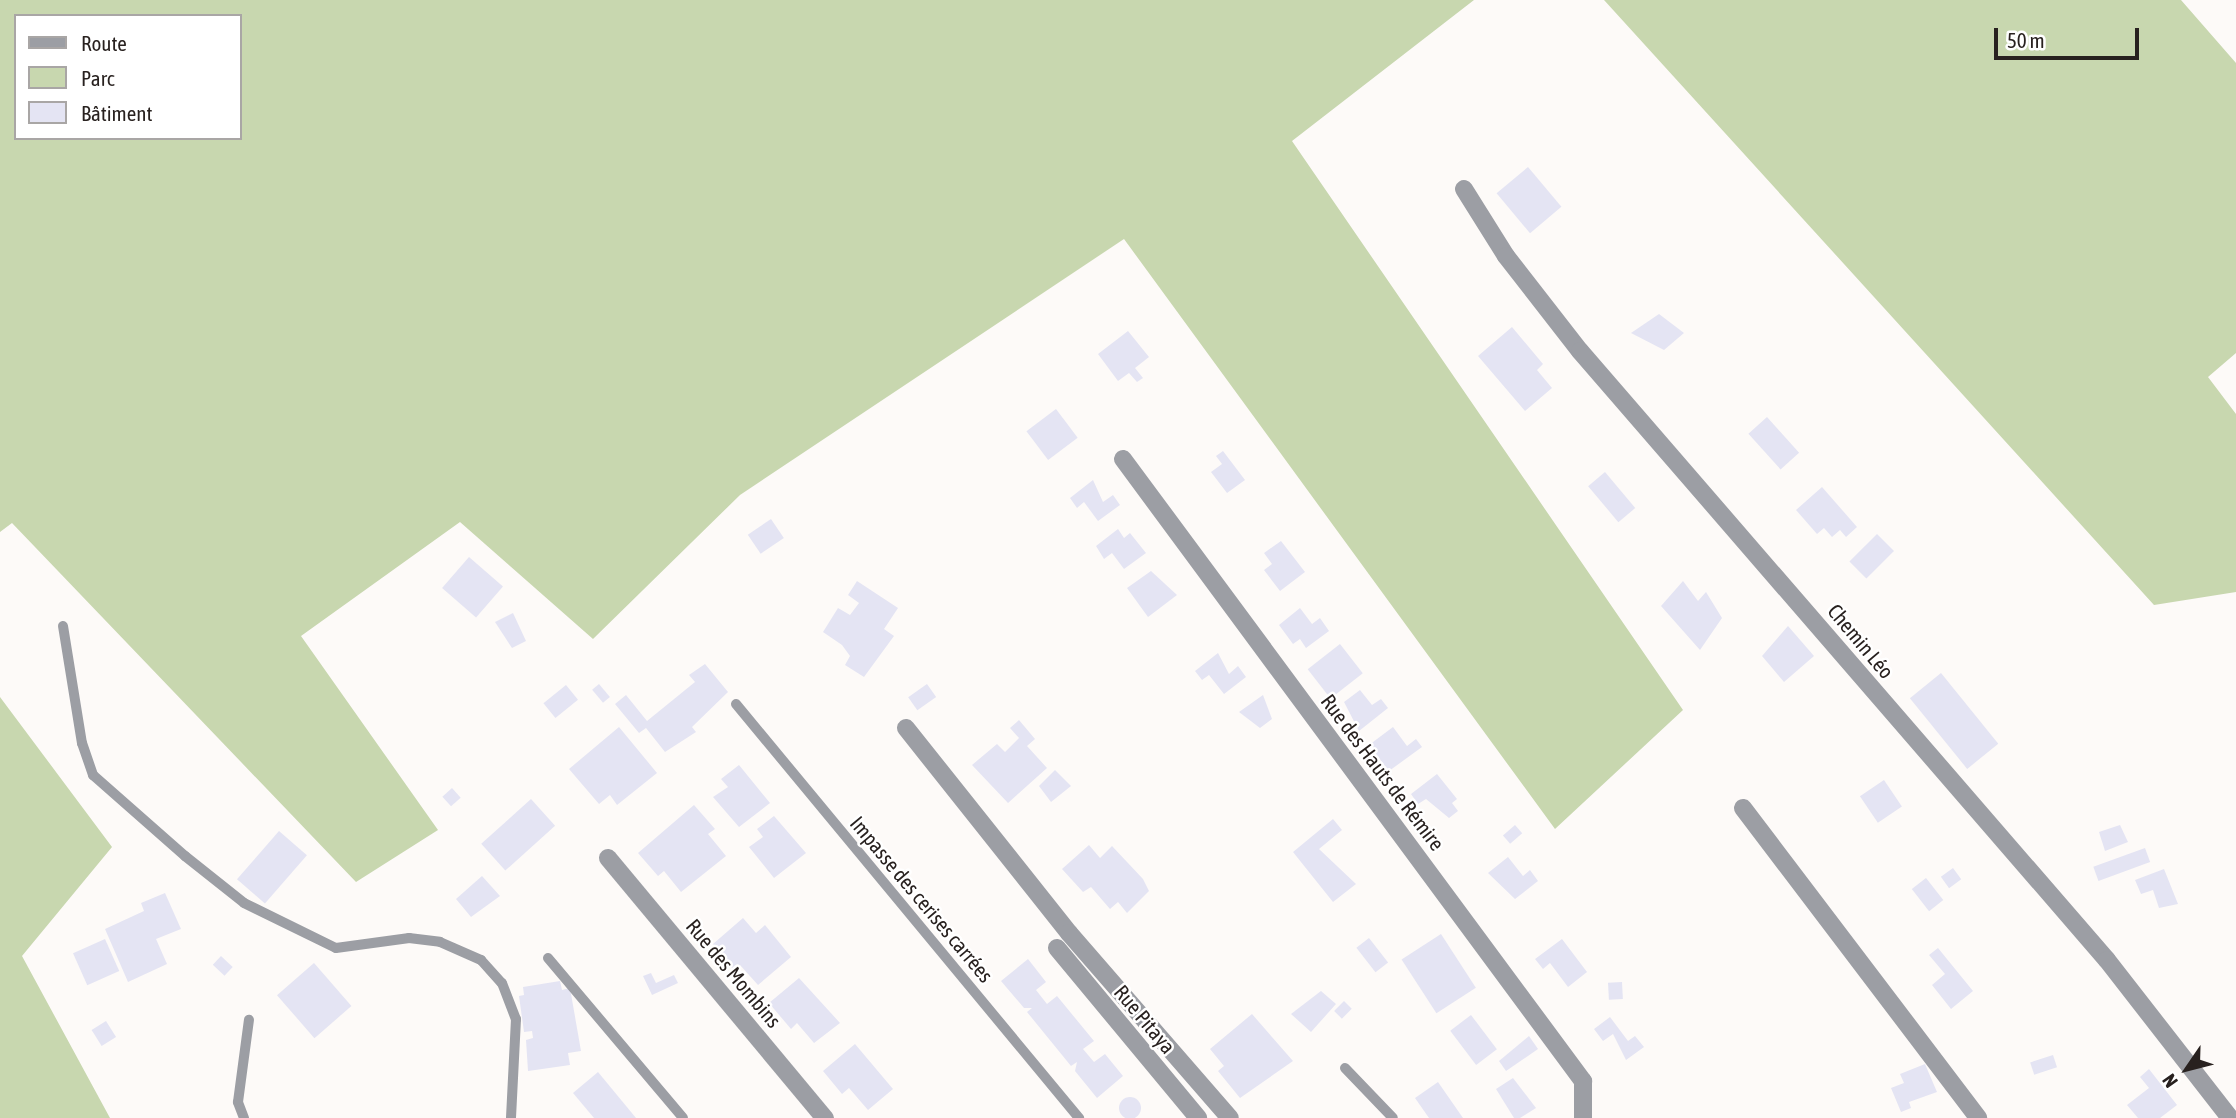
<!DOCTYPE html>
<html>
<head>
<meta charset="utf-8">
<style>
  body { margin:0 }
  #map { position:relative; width:2236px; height:1118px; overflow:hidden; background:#fdfaf8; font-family:"Asap Condensed",sans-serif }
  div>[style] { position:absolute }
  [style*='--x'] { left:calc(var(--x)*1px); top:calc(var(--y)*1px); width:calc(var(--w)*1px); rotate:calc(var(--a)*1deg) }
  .green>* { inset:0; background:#c8d7af }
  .building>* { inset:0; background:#e4e4f3; transform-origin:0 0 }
  .round { border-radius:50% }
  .lane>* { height:10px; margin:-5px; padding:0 5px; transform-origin:5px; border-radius:5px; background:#9c9ea4 }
  .street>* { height:18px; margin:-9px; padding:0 9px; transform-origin:9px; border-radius:9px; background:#9c9ea4 }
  span { translate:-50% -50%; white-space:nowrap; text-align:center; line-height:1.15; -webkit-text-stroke:5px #fff; paint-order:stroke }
  .street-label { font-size:21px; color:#28211f }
  .legend { position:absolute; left:14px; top:14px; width:228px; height:126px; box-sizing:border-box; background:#fff; border:2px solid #a9a6a5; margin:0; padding:9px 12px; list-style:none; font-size:21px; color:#28211f }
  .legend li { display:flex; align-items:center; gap:14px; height:35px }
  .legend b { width:35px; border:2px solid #a9a6a5 }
  .north { position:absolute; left:2152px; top:1034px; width:70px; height:70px; -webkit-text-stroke:5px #fff; paint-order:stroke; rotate:235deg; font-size:19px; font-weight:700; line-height:28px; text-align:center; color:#28211f }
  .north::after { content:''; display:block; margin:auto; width:24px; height:32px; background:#28211f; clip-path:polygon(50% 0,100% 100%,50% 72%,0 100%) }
  .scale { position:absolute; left:1994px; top:28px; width:145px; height:32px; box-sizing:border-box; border:4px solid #28211f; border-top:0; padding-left:9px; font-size:21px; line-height:24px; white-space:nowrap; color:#28211f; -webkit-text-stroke:5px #fff; paint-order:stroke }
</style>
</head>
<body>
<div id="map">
  <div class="green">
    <i style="clip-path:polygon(evenodd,0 0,1474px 0,1292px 141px,1683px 710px,1555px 829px,1124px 239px,740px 495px,593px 639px,460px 522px,301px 636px,438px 830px,356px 882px,12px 523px,0 532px,0 0,16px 16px,240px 16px,240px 138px,16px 138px,16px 16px)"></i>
    <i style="clip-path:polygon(1604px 0,2181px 0,2236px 63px,2236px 353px,2208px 377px,2236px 414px,2236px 592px,2154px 605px)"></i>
    <i style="clip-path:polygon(0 697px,112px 847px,22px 956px,110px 1118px,0 1118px)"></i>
  </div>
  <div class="building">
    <i style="left:1528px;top:167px;width:52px;height:41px;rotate:50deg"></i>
    <i style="clip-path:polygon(1659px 314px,1684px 333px,1664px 350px,1631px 333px)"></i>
    <i style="clip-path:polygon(1512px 327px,1543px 364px,1537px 370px,1552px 388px,1525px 411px,1478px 356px)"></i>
    <i style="clip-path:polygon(1128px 331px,1149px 357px,1135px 368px,1143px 378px,1137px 382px,1129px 373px,1118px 381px,1098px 354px)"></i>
    <i style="left:1056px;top:409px;width:36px;height:37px;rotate:53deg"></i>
    <i style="left:1767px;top:417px;width:48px;height:25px;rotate:48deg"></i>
    <i style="clip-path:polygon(1223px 451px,1245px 480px,1227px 493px,1211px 472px,1222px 464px,1216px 456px)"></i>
    <i style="left:1605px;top:472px;width:47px;height:22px;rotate:50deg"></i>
    <i style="clip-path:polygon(1093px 480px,1103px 502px,1113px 495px,1120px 505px,1098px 521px,1084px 502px,1077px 508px,1070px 498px)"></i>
    <i style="clip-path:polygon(1822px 487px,1857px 527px,1846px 537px,1840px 530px,1832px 537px,1824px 528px,1817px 534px,1796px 510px)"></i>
    <i style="left:771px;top:519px;width:23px;height:28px;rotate:56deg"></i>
    <i style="clip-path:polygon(1118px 529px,1124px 538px,1130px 533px,1146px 553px,1124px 569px,1112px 553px,1104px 559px,1096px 546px)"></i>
    <i style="left:1877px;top:534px;width:24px;height:39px;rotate:45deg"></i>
    <i style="clip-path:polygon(1281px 541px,1305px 572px,1280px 591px,1264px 570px,1272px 564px,1264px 553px)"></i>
    <i style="left:469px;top:557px;width:45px;height:41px;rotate:41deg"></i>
    <i style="clip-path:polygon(1151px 571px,1177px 595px,1148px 617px,1127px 588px)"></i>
    <i style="clip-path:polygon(857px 581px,898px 608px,884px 629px,894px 636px,864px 677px,845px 665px,850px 656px,842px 645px,823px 632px,838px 608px,850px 615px,859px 603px,848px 595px)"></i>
    <i style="clip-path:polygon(1683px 581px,1698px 601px,1706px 592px,1722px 618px,1700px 650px,1661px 606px)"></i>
    <i style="clip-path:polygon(1300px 608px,1312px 624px,1320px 618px,1329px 631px,1306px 648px,1300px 639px,1293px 644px,1279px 625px)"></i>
    <i style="clip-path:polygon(513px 613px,526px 641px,512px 648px,495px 622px)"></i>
    <i style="clip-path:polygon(1788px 626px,1814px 656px,1784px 682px,1762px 656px)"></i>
    <i style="left:1340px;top:644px;width:37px;height:41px;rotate:52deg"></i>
    <i style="clip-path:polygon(1218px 653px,1229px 674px,1238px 666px,1246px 677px,1224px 694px,1209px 675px,1202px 680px,1195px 671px)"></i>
    <i style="clip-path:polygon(705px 664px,728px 692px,692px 727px,696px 732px,665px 752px,646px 728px,639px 733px,615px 704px,626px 695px,647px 721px,695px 682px,689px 675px)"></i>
    <i style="left:1941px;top:673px;width:91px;height:40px;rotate:51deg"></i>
    <i style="left:599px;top:684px;width:17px;height:9px;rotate:50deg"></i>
    <i style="left:927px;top:684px;width:16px;height:23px;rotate:55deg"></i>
    <i style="left:566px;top:685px;width:19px;height:29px;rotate:51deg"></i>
    <i style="clip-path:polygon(1360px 690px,1372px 705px,1381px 699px,1388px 708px,1359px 731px,1344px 702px)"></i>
    <i style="clip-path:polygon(1263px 695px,1272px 719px,1260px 728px,1239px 712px)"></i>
    <i style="clip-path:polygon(1019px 720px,1035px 739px,1027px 746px,1047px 768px,1008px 803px,972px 765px,997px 744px,1005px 752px,1019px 738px,1010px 728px)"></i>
    <i style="clip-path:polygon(619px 727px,657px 773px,617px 805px,610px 795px,599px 804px,569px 769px)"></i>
    <i style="clip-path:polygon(1393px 727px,1407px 746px,1416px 739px,1422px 747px,1389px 771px,1369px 745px)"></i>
    <i style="clip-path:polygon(739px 765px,770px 803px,739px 827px,713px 797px,728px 787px,721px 779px)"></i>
    <i style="clip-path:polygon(1055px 770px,1071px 786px,1051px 802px,1039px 786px)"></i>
    <i style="clip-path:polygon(1437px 774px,1457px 799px,1452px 803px,1458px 811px,1449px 818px,1426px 799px,1418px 804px,1411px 794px)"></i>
    <i style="left:1884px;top:780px;width:32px;height:29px;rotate:56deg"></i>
    <i style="left:452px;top:788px;width:13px;height:13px;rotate:48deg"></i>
    <i style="left:531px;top:799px;width:36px;height:67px;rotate:48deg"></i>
    <i style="clip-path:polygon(694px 805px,715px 829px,708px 834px,726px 856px,681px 892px,664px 871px,658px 876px,638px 853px)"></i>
    <i style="clip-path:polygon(774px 816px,806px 853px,774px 878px,749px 847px,763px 837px,757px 829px)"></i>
    <i style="clip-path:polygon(1333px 819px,1342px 830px,1319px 849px,1356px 884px,1333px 902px,1293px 852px)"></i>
    <i style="left:1515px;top:825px;width:11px;height:16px;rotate:49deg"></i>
    <i style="clip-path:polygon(2120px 825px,2128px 842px,2105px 851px,2099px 832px)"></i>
    <i style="left:279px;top:831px;width:37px;height:64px;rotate:41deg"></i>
    <i style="clip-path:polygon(1089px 845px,1100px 858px,1112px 846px,1143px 879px,1149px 891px,1127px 913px,1118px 902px,1110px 909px,1091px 887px,1083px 892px,1062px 869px)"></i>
    <i style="left:2145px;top:848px;width:15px;height:55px;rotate:70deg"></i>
    <i style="clip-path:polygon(1508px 857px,1523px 876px,1530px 870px,1538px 881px,1515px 899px,1488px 873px)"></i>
    <i style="left:1953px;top:868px;width:14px;height:15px;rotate:54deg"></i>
    <i style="clip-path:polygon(2164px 869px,2178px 904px,2159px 908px,2153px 890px,2141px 894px,2135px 880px)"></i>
    <i style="clip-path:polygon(482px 876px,500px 896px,471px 917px,456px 899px)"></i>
    <i style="left:1926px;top:878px;width:28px;height:18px;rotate:52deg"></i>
    <i style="clip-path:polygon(165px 893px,181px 929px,156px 939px,167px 964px,128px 982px,105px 929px,144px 911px,141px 903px)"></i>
    <i style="clip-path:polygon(743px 918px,756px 933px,765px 925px,791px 957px,758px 985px,740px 965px,734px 971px,713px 944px)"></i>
    <i style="left:1441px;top:934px;width:64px;height:47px;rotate:57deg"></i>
    <i style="left:1369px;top:938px;width:31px;height:16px;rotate:52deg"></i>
    <i style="left:105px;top:939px;width:35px;height:35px;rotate:66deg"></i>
    <i style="clip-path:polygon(1562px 939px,1587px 972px,1568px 987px,1550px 963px,1543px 969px,1535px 959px)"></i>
    <i style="clip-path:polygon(1938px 948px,1973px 991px,1951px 1009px,1932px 985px,1945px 974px,1929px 955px)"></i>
    <i style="left:221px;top:956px;width:16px;height:12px;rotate:43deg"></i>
    <i style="clip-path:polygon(1028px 959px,1046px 982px,1036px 990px,1047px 1004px,1057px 996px,1094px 1041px,1083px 1049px,1094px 1062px,1105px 1054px,1123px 1076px,1097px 1098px,1075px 1071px,1077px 1062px,1071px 1066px,1027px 1012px,1032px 1008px,1024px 1008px,1001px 981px)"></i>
    <i style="left:314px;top:963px;width:57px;height:49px;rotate:49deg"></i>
    <i style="clip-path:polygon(651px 973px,656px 983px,674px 975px,678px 983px,652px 995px,643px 976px)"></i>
    <i style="clip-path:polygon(799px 978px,840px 1023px,814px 1043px,797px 1023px,791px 1029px,769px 1003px)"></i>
    <i style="clip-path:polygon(560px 981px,562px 990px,570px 988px,581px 1051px,568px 1053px,570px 1065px,528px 1071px,526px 1040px,533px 1038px,532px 1031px,524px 1032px,519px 996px,524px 995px,523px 987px)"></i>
    <i style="left:1622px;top:982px;width:17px;height:14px;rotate:87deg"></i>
    <i style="clip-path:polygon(1321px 991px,1336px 1004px,1311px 1032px,1291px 1014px)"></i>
    <i style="left:1344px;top:1001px;width:11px;height:14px;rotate:45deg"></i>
    <i style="clip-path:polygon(1252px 1014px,1293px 1061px,1240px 1098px,1218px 1071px,1224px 1066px,1210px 1049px)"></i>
    <i style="left:1471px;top:1015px;width:43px;height:26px;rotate:53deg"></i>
    <i style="clip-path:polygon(1610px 1017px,1628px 1041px,1635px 1036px,1644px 1047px,1626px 1060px,1613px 1034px,1603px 1041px,1594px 1029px)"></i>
    <i style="left:106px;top:1021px;width:19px;height:17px;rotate:58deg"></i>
    <i style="clip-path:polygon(1529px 1036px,1538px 1049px,1506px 1071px,1499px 1061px)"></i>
    <i style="clip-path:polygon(855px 1044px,893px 1089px,868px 1110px,849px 1088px,842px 1094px,823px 1071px)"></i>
    <i style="left:2053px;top:1055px;width:13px;height:24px;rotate:72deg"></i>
    <i style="clip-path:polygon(1925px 1064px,1937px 1092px,1909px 1102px,1911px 1108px,1901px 1112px,1891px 1088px,1904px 1083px,1900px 1074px)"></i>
    <i style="clip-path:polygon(2149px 1069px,2177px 1105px,2160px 1118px,2138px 1118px,2127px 1105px,2149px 1088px,2140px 1077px)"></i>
    <i style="clip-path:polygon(598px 1072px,636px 1118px,594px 1118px,573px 1093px)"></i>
    <i style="clip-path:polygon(1513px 1078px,1536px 1108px,1520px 1118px,1514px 1118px,1496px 1089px)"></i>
    <i style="clip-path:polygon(1438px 1082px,1463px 1118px,1429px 1118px,1415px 1098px)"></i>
    <i class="round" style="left:1119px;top:1097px;width:22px;height:22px"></i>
  </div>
  <div class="lane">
    <i style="--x:63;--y:626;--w:119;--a:80.8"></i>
    <i style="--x:82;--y:743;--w:34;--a:71"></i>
    <i style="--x:93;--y:775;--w:123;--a:41.4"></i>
    <i style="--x:185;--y:856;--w:75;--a:38.5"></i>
    <i style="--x:244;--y:903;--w:102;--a:26.1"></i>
    <i style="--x:336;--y:948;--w:74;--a:-7.8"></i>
    <i style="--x:409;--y:938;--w:31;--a:7"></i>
    <i style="--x:440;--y:942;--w:45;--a:23.7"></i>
    <i style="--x:481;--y:960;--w:31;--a:48"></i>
    <i style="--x:502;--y:983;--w:39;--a:69"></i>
    <i style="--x:516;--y:1019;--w:99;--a:92.9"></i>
    <i style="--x:736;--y:704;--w:538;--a:50.36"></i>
    <i style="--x:548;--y:958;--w:209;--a:49.8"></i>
    <i style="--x:1345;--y:1068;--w:69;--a:46.2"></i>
    <i style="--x:244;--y:1118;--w:17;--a:-111"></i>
    <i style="--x:238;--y:1102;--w:83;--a:-82.4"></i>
  </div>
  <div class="street">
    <i style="--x:1464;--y:189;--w:79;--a:57.9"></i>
    <i style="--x:1506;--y:256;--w:120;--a:52.1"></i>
    <i style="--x:1580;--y:351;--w:805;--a:49.13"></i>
    <i style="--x:2107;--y:960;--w:200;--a:52.1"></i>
    <i style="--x:1123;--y:459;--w:774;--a:53.52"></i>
    <i style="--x:1583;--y:1081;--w:37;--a:90"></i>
    <i style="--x:906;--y:728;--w:262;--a:51.5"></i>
    <i style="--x:1069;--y:933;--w:245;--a:49"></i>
    <i style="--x:1743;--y:808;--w:389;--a:52.8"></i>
    <i style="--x:608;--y:858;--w:339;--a:50.2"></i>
    <i style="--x:1057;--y:948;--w:221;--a:50.3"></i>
  </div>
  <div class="street-label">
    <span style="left:1861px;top:641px;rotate:50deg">Chemin Léo</span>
    <span style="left:1383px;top:772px;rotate:53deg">Rue des Hauts de Rémire</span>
    <span style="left:922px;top:899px;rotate:50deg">Impasse des cerises carrées</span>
    <span style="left:734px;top:973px;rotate:50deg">Rue des Mombins</span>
    <span style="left:1145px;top:1019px;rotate:50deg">Rue Pitaya</span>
  </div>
  <ul class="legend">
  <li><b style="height:9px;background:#9c9ea4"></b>Route</li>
  <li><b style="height:19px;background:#c8d7af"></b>Parc</li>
  <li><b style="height:19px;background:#e4e4f3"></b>Bâtiment</li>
  </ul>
  <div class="north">N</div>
  <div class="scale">50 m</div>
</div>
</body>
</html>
